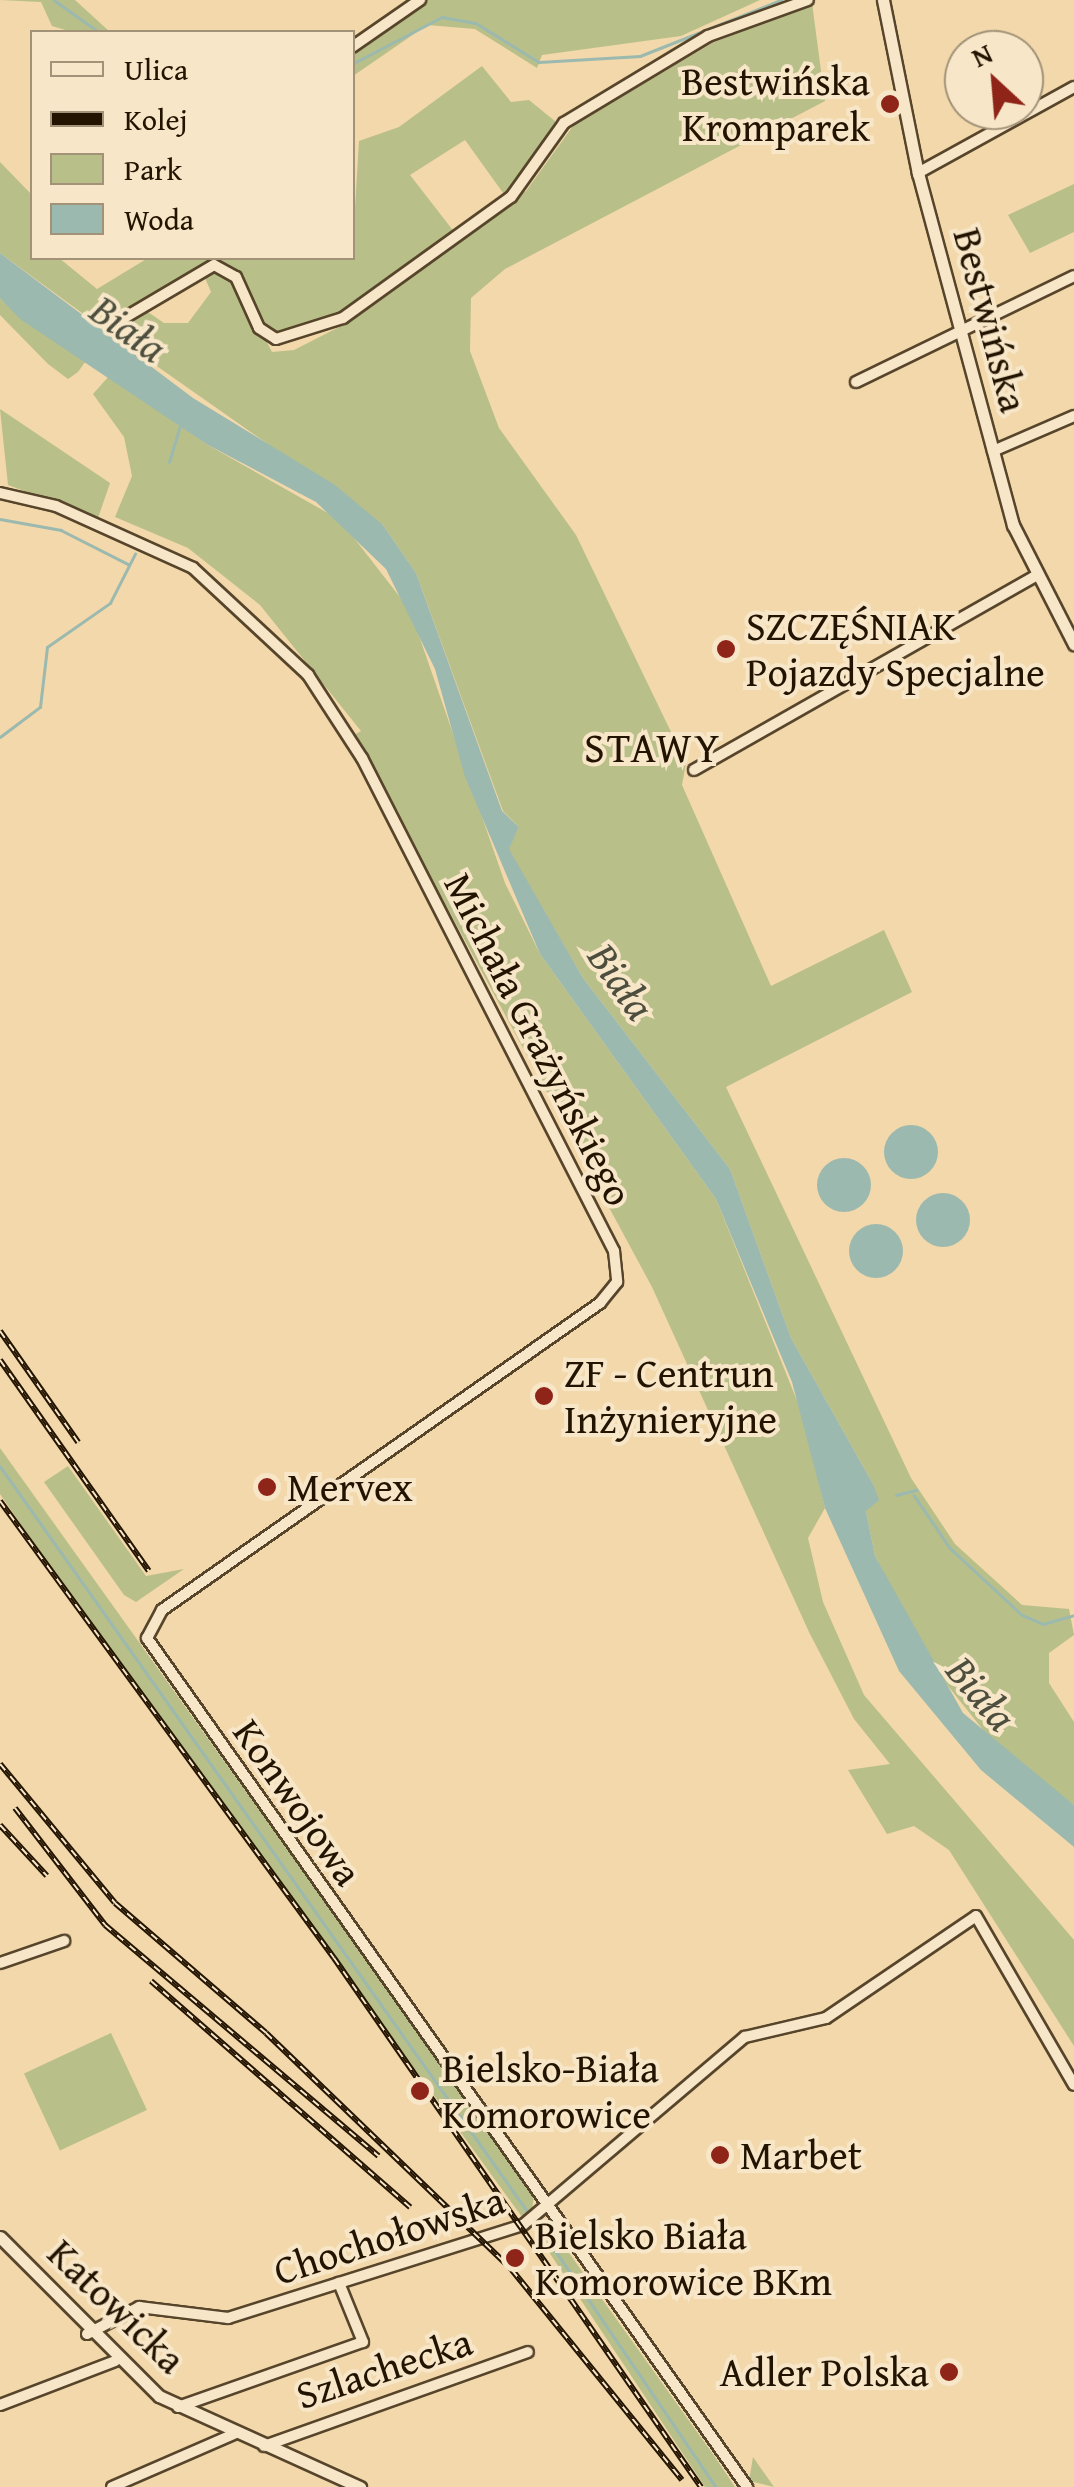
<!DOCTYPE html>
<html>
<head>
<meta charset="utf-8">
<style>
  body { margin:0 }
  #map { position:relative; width:1074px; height:2487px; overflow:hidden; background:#f2d8aa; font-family:"Gentium Book Plus",serif }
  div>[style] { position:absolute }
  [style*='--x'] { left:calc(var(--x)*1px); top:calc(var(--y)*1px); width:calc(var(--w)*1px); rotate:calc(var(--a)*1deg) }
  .green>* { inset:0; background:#b9bf89; transform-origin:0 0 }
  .water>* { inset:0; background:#9cb9af }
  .round { border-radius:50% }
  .stream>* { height:2.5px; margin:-1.25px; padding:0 1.25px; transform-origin:1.25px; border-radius:1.25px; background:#9cb9af }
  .roads { filter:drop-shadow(2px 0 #57452b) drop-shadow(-2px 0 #57452b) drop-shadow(0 2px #57452b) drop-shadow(0 -2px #57452b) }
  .minor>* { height:10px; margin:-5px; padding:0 5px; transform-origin:5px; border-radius:5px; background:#f7e6c8 }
  .tertiary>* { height:11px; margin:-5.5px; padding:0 5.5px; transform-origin:5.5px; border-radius:5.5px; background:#f7e6c8 }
  .rail>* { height:6px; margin-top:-3px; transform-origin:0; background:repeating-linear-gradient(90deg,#f7e6c8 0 8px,#231401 0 16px); box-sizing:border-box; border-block:2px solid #231401 }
  .dots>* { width:28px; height:28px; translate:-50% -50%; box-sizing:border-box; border:5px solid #f7e6c8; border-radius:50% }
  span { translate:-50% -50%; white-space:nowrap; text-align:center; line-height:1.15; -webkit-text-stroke:8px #f7e6c8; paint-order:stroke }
  .poi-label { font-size:40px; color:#231401 }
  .right { translate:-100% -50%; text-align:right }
  .left { translate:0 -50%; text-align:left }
  .street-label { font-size:40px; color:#231401 }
  .water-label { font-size:42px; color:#4d4e3e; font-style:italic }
  .neighbourhood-label { font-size:42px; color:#231401; letter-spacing:2.5px }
  .legend { position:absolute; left:30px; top:30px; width:325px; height:230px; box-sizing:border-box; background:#f7e6c8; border:2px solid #a29278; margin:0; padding:12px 18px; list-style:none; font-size:30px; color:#231401 }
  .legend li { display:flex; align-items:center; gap:20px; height:50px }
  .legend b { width:50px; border:2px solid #a29278 }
  .north { position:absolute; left:944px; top:30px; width:100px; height:100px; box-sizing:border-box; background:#f7e6c8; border:2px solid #a29278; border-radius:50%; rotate:334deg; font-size:28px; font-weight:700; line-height:40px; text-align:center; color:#231401 }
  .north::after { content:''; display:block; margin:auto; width:35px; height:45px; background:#8f2418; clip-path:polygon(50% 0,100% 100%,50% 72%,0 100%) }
</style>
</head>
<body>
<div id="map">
  <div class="green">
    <i style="clip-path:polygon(0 0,75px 0,110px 32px,72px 32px,52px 26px,41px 2px)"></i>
    <i style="clip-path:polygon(428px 0,760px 0,681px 36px,542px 55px,537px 68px,475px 29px,427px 25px,353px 76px,353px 51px)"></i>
    <i style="clip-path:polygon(812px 3px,825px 101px,505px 269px,471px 298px,470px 351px,499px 428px,576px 535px,686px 763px,682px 785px,771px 986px,884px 930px,912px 992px,726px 1087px,911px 1478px,955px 1544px,1022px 1605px,1069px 1609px,1074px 1635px,1049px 1653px,1049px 1683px,1074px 1722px,1074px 1805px,996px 1746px,932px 1666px,875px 1556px,866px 1511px,873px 1484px,791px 1338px,730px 1169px,583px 978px,508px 849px,519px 827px,503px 811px,416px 573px,383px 525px,114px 336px,142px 308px,164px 323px,188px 323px,211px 292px,203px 273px,214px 268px,234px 279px,272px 352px,294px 350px,349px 322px,526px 191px,573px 126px,712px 43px)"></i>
    <i style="clip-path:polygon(482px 66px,511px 102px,529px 100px,561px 126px,506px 197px,465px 140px,410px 175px,455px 233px,349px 311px,285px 337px,264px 329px,222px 263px,189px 273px,108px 332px,0 253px,0 162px,32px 195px,32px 258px,59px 258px,97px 289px,148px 258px,352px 258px,359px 141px,399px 127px)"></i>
    <i style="clip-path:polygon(1074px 184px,1074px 232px,1030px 253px,1008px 215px)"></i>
    <i style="clip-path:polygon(0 298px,88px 358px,78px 372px,68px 379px,48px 364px,0 315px)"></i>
    <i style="clip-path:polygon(110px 375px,208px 445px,340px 520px,410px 610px,505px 883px,540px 954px,716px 1199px,802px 1413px,825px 1508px,808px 1538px,823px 1602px,864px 1695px,1074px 1940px,1074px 2046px,949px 1850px,914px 1826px,887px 1834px,848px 1770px,890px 1764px,854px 1719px,809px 1632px,652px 1287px,354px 735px,361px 731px,260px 605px,188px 548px,115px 517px,132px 476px,124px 437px,93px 394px)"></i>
    <i style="clip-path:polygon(0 409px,110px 483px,98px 518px,8px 485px)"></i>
    <i style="clip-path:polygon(0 1448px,534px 2194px,532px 2211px,522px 2217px,24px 1529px,0 1494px)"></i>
    <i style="clip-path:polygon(68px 1466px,146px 1576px,184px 1569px,136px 1602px,124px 1595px,44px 1482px)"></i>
    <i style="left:111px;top:2033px;width:85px;height:96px;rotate:65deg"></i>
    <i style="clip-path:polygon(549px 2225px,715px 2457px,735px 2487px,705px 2487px,535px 2231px)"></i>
    <i style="clip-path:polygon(753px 2457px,774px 2487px,749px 2481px)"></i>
  </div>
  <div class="water">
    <i style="clip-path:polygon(0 253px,193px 398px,335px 485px,383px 525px,416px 573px,502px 811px,519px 827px,509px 849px,583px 978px,730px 1169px,791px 1338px,873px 1484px,879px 1500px,866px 1511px,875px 1556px,963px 1713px,1074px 1805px,1074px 1847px,981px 1770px,899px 1671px,825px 1508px,792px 1382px,716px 1199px,540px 954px,465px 777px,435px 669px,386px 569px,316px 502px,208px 445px,20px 319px,0 298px)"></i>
    <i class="round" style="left:884px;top:1125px;width:54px;height:54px"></i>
    <i class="round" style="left:817px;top:1158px;width:54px;height:54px"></i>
    <i class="round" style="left:916px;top:1193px;width:54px;height:54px"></i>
    <i class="round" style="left:849px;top:1224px;width:54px;height:54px"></i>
  </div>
  <div class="stream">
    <i style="--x:54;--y:0;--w:55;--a:35.4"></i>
    <i style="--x:352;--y:64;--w:102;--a:-27.6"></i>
    <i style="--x:442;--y:17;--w:35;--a:10"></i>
    <i style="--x:476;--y:23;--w:74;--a:31.8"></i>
    <i style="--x:539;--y:62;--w:101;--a:-3.4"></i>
    <i style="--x:640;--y:56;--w:152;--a:-21.7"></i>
    <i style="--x:169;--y:462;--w:39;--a:-73"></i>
    <i style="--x:0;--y:519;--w:62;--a:10.2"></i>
    <i style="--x:61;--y:530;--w:75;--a:26.9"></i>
    <i style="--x:0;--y:737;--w:50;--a:-36.9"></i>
    <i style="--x:40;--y:707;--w:60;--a:-83.3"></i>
    <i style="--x:47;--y:647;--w:77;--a:-34.9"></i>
    <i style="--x:110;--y:603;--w:55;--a:-63"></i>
    <i style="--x:0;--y:1466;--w:914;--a:54.71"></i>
    <i style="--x:896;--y:1495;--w:21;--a:-14"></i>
    <i style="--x:914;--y:1495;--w:64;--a:55.8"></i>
    <i style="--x:950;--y:1548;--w:98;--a:42.9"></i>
    <i style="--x:1022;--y:1615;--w:23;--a:23"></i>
    <i style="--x:1043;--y:1624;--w:32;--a:-16"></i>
    <i style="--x:540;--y:2228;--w:313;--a:55.8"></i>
  </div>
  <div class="roads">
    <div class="minor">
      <i style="--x:352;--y:47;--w:83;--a:-34.7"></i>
      <i style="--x:918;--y:173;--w:178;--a:-28.9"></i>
      <i style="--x:119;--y:321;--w:110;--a:-30.5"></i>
      <i style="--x:214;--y:265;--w:25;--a:29"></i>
      <i style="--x:236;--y:277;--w:56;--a:65.7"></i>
      <i style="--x:259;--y:328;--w:20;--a:33"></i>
      <i style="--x:276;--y:339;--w:70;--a:-17.4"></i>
      <i style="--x:343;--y:318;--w:207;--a:-35.8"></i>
      <i style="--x:511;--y:197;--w:91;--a:-54.4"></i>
      <i style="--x:564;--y:123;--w:168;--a:-31.1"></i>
      <i style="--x:708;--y:36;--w:106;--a:-19.8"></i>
      <i style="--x:856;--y:382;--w:242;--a:-25.9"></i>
      <i style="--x:993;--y:451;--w:88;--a:-23.4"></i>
      <i style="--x:0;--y:493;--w:57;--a:13.1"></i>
      <i style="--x:56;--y:506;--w:150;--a:24.3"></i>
      <i style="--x:193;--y:568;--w:157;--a:42.9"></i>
      <i style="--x:308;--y:675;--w:99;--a:57"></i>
      <i style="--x:362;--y:758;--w:554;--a:62.93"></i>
      <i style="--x:614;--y:1251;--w:31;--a:84"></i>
      <i style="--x:617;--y:1282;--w:27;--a:129"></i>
      <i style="--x:600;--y:1303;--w:535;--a:144.97"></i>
      <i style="--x:162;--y:1610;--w:32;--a:118"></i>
      <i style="--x:147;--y:1638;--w:1040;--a:54.75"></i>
      <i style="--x:694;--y:770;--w:391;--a:-29.6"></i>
      <i style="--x:0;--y:1963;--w:68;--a:-19"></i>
      <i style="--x:87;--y:2334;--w:59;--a:-27.4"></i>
      <i style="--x:139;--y:2307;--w:90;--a:7"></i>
      <i style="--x:228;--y:2318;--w:309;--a:-17.5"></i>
      <i style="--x:523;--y:2225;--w:291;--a:-40.3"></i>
      <i style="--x:745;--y:2037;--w:83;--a:-13.2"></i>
      <i style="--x:826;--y:2018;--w:181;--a:-34.2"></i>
      <i style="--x:976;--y:1916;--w:195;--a:59.9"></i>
      <i style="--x:0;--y:2405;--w:123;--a:-20.9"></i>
      <i style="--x:178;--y:2407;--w:196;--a:-19.4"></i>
      <i style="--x:363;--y:2342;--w:64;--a:-112.1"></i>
      <i style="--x:264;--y:2446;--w:280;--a:-19.6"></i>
      <i style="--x:112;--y:2487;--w:133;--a:-23.5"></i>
    </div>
    <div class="tertiary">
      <i style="--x:883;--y:0;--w:177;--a:78.6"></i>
      <i style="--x:918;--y:173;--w:365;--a:74.9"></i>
      <i style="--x:1013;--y:525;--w:134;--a:62.9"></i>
      <i style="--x:0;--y:2237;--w:225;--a:45"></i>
      <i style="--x:159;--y:2396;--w:221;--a:24.4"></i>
    </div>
  </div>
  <div class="rail">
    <i style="--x:0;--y:1331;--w:136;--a:54.9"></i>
    <i style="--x:0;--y:1360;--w:258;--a:54.8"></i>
    <i style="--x:0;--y:1501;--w:566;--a:53.84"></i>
    <i style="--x:334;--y:1958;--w:644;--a:55.25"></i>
    <i style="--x:0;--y:1764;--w:180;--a:50.4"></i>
    <i style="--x:115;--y:1903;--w:199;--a:40.7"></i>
    <i style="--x:266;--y:2033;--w:342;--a:43.9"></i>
    <i style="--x:512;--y:2270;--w:270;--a:51"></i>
    <i style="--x:15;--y:1808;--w:148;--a:52.4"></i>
    <i style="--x:105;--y:1925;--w:358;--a:40.2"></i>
    <i style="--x:0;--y:1825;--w:69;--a:47.3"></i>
    <i style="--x:151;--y:1981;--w:344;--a:41.1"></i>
  </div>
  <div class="dots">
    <i style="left:890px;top:104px;background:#8f2418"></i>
    <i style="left:726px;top:649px;background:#8f2418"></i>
    <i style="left:544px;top:1396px;background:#8f2418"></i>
    <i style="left:267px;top:1487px;background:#8f2418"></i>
    <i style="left:420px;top:2091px;background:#8f2418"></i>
    <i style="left:720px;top:2155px;background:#8f2418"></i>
    <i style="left:515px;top:2258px;background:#8f2418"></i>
    <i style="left:949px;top:2372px;background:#8f2418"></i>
  </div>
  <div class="poi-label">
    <span class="right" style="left:870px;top:104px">Bestwińska<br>Kromparek</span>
    <span class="left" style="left:746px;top:649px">SZCZĘŚNIAK<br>Pojazdy Specjalne</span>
    <span class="left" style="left:564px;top:1396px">ZF - Centrun<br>Inżynieryjne</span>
    <span class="left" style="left:287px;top:1487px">Mervex</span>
    <span class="left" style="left:442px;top:2091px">Bielsko-Biała<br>Komorowice</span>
    <span class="left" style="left:740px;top:2155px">Marbet</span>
    <span class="left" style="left:535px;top:2258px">Bielsko Biała<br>Komorowice BKm</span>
    <span class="right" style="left:929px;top:2372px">Adler Polska</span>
  </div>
  <div class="street-label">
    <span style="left:991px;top:320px;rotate:75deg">Bestwińska</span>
    <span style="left:539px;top:1039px;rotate:63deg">Michała Grażyńskiego</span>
    <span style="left:298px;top:1802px;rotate:55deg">Konwojowa</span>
    <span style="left:389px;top:2235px;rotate:-18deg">Chochołowska</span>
    <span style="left:117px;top:2306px;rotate:44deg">Katowicka</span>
    <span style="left:384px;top:2368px;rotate:-18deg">Szlachecka</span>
  </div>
  <div class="water-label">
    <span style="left:129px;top:328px;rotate:36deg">Biała</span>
    <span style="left:622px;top:981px;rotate:55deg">Biała</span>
    <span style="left:982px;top:1693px;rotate:50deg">Biała</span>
  </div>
  <div class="neighbourhood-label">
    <span style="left:653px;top:747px">STAWY</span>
  </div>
  <ul class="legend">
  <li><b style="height:12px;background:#f7e6c8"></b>Ulica</li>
  <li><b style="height:12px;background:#231401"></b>Kolej</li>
  <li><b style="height:28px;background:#b9bf89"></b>Park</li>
  <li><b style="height:28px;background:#9cb9af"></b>Woda</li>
  </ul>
  <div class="north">N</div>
</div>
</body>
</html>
